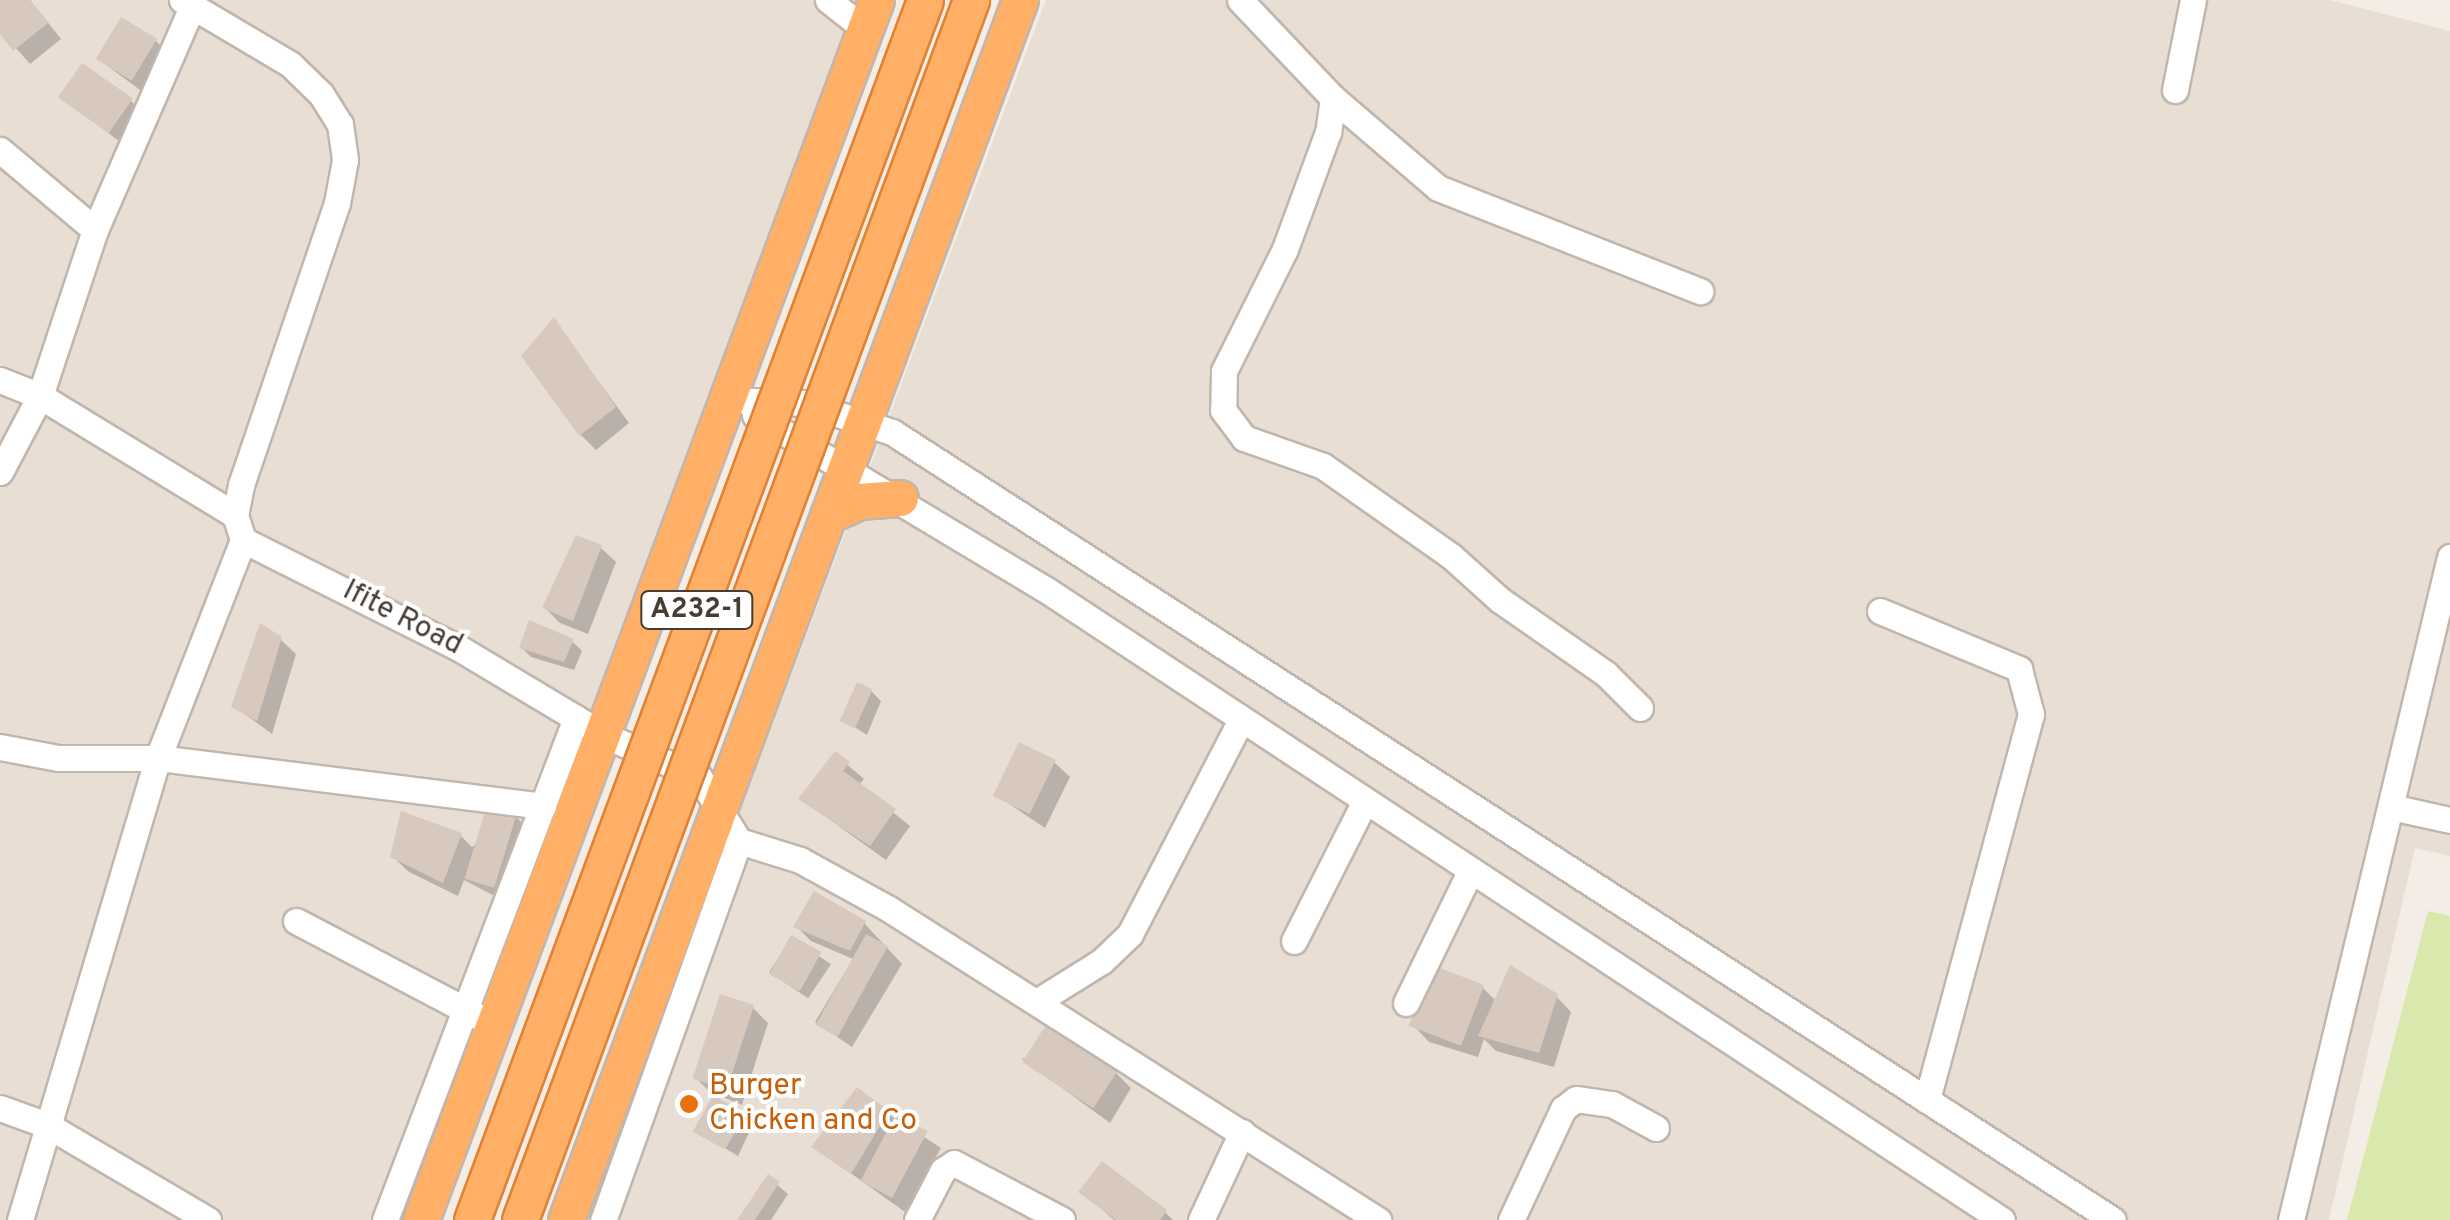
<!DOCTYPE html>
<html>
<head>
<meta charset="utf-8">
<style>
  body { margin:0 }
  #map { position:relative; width:2450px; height:1220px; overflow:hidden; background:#f3ede6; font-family:Overpass,sans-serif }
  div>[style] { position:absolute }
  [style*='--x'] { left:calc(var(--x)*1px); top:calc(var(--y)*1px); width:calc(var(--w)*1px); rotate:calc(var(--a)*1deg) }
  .residential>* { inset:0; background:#e8ded4 }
  .green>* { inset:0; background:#d9e9ae }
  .shadow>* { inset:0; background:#0003; transform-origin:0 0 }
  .building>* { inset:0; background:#d8c9be; transform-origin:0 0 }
  .roads { filter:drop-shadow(2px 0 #c2b6ac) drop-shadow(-2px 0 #c2b6ac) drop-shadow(0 2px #c2b6ac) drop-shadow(0 -2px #c2b6ac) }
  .minor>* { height:25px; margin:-12.5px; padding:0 12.5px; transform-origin:12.5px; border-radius:12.5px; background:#fff }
  .highway>* { height:35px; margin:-17.5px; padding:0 17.5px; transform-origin:17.5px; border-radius:17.5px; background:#ffb066 }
  .bridges { filter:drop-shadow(2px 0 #e18133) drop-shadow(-2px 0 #e18133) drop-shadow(0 2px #e18133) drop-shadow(0 -2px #e18133) }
  .highway-bridge>* { height:35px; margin:-17.5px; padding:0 17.5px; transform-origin:17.5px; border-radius:17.5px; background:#ffb066 }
  .dots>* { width:28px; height:28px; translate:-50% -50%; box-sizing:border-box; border:5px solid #fff; border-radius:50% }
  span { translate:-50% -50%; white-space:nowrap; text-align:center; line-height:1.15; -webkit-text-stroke:8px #fff; paint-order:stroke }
  .shield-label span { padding:2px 8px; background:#fff; border:2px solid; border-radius:8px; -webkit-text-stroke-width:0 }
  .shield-label { font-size:28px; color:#463d35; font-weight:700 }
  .street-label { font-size:30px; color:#463d35 }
  .food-label { font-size:30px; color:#c56008 }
  .left { translate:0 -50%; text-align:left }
</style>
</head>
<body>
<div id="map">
  <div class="residential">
    <i style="clip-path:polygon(0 0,859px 0,398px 1220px,0 1220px)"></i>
    <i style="clip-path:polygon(1046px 0,2330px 0,2450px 31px,2450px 856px,2415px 848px,2329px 1220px,586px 1220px)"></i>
  </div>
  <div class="green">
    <i style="clip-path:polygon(2428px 911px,2450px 916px,2450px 1220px,2347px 1220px)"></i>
  </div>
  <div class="shadow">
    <i style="clip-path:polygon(0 0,30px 0,61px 39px,30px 64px,0 30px)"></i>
    <i style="clip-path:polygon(156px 41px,171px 56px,147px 95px,98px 59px)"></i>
    <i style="clip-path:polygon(61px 96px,131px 101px,146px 116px,125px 146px)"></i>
    <i style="clip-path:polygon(554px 321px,629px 423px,596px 450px,581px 435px)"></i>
    <i style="clip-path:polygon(600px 547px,616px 562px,588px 634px,560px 623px,545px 608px)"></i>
    <i style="clip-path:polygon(280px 639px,296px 654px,272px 734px,234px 706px)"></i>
    <i style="clip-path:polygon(572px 641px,582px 651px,574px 670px,531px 657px,522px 648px)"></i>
    <i style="clip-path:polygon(871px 691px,881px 701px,867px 735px,845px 721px)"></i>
    <i style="clip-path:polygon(836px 755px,864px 779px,859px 785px,910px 826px,886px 860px,801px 799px)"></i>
    <i style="clip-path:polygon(1054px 762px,1070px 777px,1045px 828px,999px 797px)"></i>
    <i style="clip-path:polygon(515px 816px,530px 831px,504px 901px,464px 880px,458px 896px,409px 872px,393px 857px,461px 836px,472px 847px)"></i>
    <i style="clip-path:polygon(864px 923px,902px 964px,852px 1047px,815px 1022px,853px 959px,811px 941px,796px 926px)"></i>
    <i style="left:792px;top:938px;width:47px;height:41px;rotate:34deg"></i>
    <i style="clip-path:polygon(1482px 987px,1496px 1001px,1556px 996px,1571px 1012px,1554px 1067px,1496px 1051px,1484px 1039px,1478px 1057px,1429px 1042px,1414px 1026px)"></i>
    <i style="clip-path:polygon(753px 1008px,768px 1023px,742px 1105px,710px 1092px,695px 1077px)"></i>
    <i style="clip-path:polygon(1021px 1058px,1116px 1073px,1131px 1088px,1110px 1123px)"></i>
    <i style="clip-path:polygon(887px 1113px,941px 1148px,905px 1212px,814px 1147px)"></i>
    <i style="clip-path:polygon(743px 1115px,753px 1124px,738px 1156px,696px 1131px)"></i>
    <i style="clip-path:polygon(769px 1178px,788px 1194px,771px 1220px,740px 1220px)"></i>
    <i style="clip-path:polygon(1082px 1192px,1165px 1212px,1173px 1220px,1114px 1220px)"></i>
  </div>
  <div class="building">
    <i style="clip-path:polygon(0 0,30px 0,48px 23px,13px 51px,0 34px)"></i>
    <i style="left:121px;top:17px;width:42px;height:49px;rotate:31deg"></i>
    <i style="left:82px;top:63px;width:62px;height:42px;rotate:35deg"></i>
    <i style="clip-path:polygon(554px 317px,616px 407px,579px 436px,521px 356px)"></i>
    <i style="clip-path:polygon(576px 535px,602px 545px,573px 621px,542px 608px)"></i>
    <i style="clip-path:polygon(529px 620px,574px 639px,564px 662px,519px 648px)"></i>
    <i style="clip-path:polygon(260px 623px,282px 637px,257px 721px,231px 707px)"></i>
    <i style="left:857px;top:682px;width:17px;height:43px;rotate:24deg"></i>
    <i style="left:1019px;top:742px;width:41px;height:60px;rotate:26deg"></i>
    <i style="clip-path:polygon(835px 751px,850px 762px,843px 771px,896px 809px,870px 846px,798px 799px)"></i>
    <i style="left:487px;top:805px;width:31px;height:77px;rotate:17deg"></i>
    <i style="clip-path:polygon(401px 811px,462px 833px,443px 883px,390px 857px)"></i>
    <i style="clip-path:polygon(814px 891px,866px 921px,850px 951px,793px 927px)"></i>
    <i style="left:866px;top:934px;width:25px;height:104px;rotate:29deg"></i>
    <i style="left:791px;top:935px;width:35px;height:45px;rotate:29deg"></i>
    <i style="left:1432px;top:965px;width:56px;height:65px;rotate:21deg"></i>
    <i style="clip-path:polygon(1510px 965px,1558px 994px,1539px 1053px,1478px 1036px)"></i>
    <i style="left:720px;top:994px;width:36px;height:89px;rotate:18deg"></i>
    <i style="left:1046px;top:1025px;width:85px;height:44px;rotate:33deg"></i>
    <i style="clip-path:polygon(857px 1087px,889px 1111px,851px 1174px,811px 1147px)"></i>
    <i style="left:713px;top:1095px;width:37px;height:42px;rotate:29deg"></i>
    <i style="left:896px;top:1114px;width:36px;height:76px;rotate:28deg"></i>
    <i style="clip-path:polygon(1102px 1161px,1167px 1210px,1160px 1220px,1116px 1220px,1078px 1192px)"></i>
    <i style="clip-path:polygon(768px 1174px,780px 1182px,755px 1220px,737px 1220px)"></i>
  </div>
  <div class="roads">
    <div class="minor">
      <i style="--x:182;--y:0;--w:126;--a:30.7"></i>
      <i style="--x:290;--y:64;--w:43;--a:44.1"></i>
      <i style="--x:321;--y:94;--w:36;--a:58"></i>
      <i style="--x:340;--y:124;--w:36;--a:82"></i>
      <i style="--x:345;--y:160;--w:44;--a:100.5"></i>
      <i style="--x:337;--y:203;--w:298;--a:108.8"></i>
      <i style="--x:241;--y:485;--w:31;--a:101"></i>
      <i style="--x:235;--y:515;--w:26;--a:72"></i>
      <i style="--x:243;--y:540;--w:239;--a:26.6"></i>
      <i style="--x:457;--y:647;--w:174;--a:30.9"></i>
      <i style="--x:606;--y:736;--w:102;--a:23.8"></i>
      <i style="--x:699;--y:777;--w:75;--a:58"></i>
      <i style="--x:739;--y:841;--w:403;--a:109.7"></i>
      <i style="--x:828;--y:0;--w:48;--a:38.3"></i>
      <i style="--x:1240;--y:0;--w:135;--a:46.5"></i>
      <i style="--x:1333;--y:98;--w:138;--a:40.6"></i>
      <i style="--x:1438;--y:188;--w:282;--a:21.5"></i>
      <i style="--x:2175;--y:90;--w:92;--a:-78.7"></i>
      <i style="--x:1333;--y:98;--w:34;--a:98"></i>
      <i style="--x:1328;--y:132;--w:125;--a:110.2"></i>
      <i style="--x:1285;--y:249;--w:136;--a:116.6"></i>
      <i style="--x:1224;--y:371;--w:39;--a:91"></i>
      <i style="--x:1223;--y:410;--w:35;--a:53"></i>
      <i style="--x:1244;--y:438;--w:84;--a:19.5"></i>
      <i style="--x:1323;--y:466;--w:156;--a:35.1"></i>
      <i style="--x:1451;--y:556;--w:66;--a:41.9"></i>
      <i style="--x:1500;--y:600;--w:129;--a:34.9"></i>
      <i style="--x:1606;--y:674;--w:48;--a:45"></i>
      <i style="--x:0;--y:150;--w:124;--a:40.1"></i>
      <i style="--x:0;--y:380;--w:43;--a:21.8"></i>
      <i style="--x:40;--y:396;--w:228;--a:31.4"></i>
      <i style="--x:729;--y:400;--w:75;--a:2.3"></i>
      <i style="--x:804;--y:403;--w:93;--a:18.2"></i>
      <i style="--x:892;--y:432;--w:1453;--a:32.84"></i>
      <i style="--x:755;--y:415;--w:338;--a:31"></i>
      <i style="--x:1045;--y:589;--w:1146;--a:33.4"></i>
      <i style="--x:0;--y:472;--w:86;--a:-62.2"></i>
      <i style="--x:40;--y:396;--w:175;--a:-71.7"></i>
      <i style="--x:95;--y:230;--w:245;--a:-66.5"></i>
      <i style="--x:1880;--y:611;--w:151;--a:22.6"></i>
      <i style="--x:2019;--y:669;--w:47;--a:75.1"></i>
      <i style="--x:2031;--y:714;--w:400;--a:105.1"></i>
      <i style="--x:0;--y:747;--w:59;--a:10.7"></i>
      <i style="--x:58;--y:758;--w:100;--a:0"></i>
      <i style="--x:158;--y:758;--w:388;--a:7.1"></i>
      <i style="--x:2391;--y:807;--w:60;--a:12.4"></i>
      <i style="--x:739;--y:841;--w:64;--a:17.3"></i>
      <i style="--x:800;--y:860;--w:102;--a:28.8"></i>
      <i style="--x:889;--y:909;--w:580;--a:32.46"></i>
      <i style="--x:296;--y:921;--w:204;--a:27.7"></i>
      <i style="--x:1294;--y:941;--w:155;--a:-63.1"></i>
      <i style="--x:1038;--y:1001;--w:75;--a:-32"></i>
      <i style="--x:1102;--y:961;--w:39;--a:-44"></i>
      <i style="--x:1130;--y:934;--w:241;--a:-62.6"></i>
      <i style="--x:1406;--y:1003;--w:146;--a:-64"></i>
      <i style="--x:0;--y:1108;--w:50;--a:19.9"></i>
      <i style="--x:47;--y:1125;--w:187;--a:30.5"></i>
      <i style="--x:20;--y:1220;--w:482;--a:-73.4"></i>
      <i style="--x:158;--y:758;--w:234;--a:-68.7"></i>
      <i style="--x:385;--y:1220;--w:537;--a:-69.17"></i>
      <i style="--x:917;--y:1220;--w:56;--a:-62.5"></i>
      <i style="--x:943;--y:1170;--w:13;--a:-32"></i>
      <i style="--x:954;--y:1163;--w:122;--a:27.8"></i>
      <i style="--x:1201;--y:1220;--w:97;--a:-65"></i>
      <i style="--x:1511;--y:1220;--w:123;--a:-64.9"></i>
      <i style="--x:1563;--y:1109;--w:16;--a:-38"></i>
      <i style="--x:1576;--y:1099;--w:36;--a:8"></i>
      <i style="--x:1612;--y:1104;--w:50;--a:28.6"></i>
      <i style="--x:2291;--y:1220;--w:682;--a:-76.51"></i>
    </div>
    <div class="highway">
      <i style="--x:828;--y:515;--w:34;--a:-24"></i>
      <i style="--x:859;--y:501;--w:41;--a:-4.2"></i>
      <i style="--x:421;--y:1220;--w:1302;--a:-69.55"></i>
      <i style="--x:566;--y:1220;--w:1302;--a:-69.59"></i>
    </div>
  </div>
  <div class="bridges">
    <div class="highway-bridge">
      <i style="--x:472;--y:1220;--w:1301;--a:-69.63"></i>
      <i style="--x:520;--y:1220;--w:1301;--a:-69.71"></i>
    </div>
  </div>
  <div class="dots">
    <i style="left:689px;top:1104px;background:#e8710a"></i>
  </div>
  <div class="shield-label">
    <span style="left:697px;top:610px">A232-1</span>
  </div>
  <div class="street-label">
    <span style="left:402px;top:619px;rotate:27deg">Ifite Road</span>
  </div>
  <div class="food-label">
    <span class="left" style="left:709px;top:1104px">Burger<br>Chicken and Co</span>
  </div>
</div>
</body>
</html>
